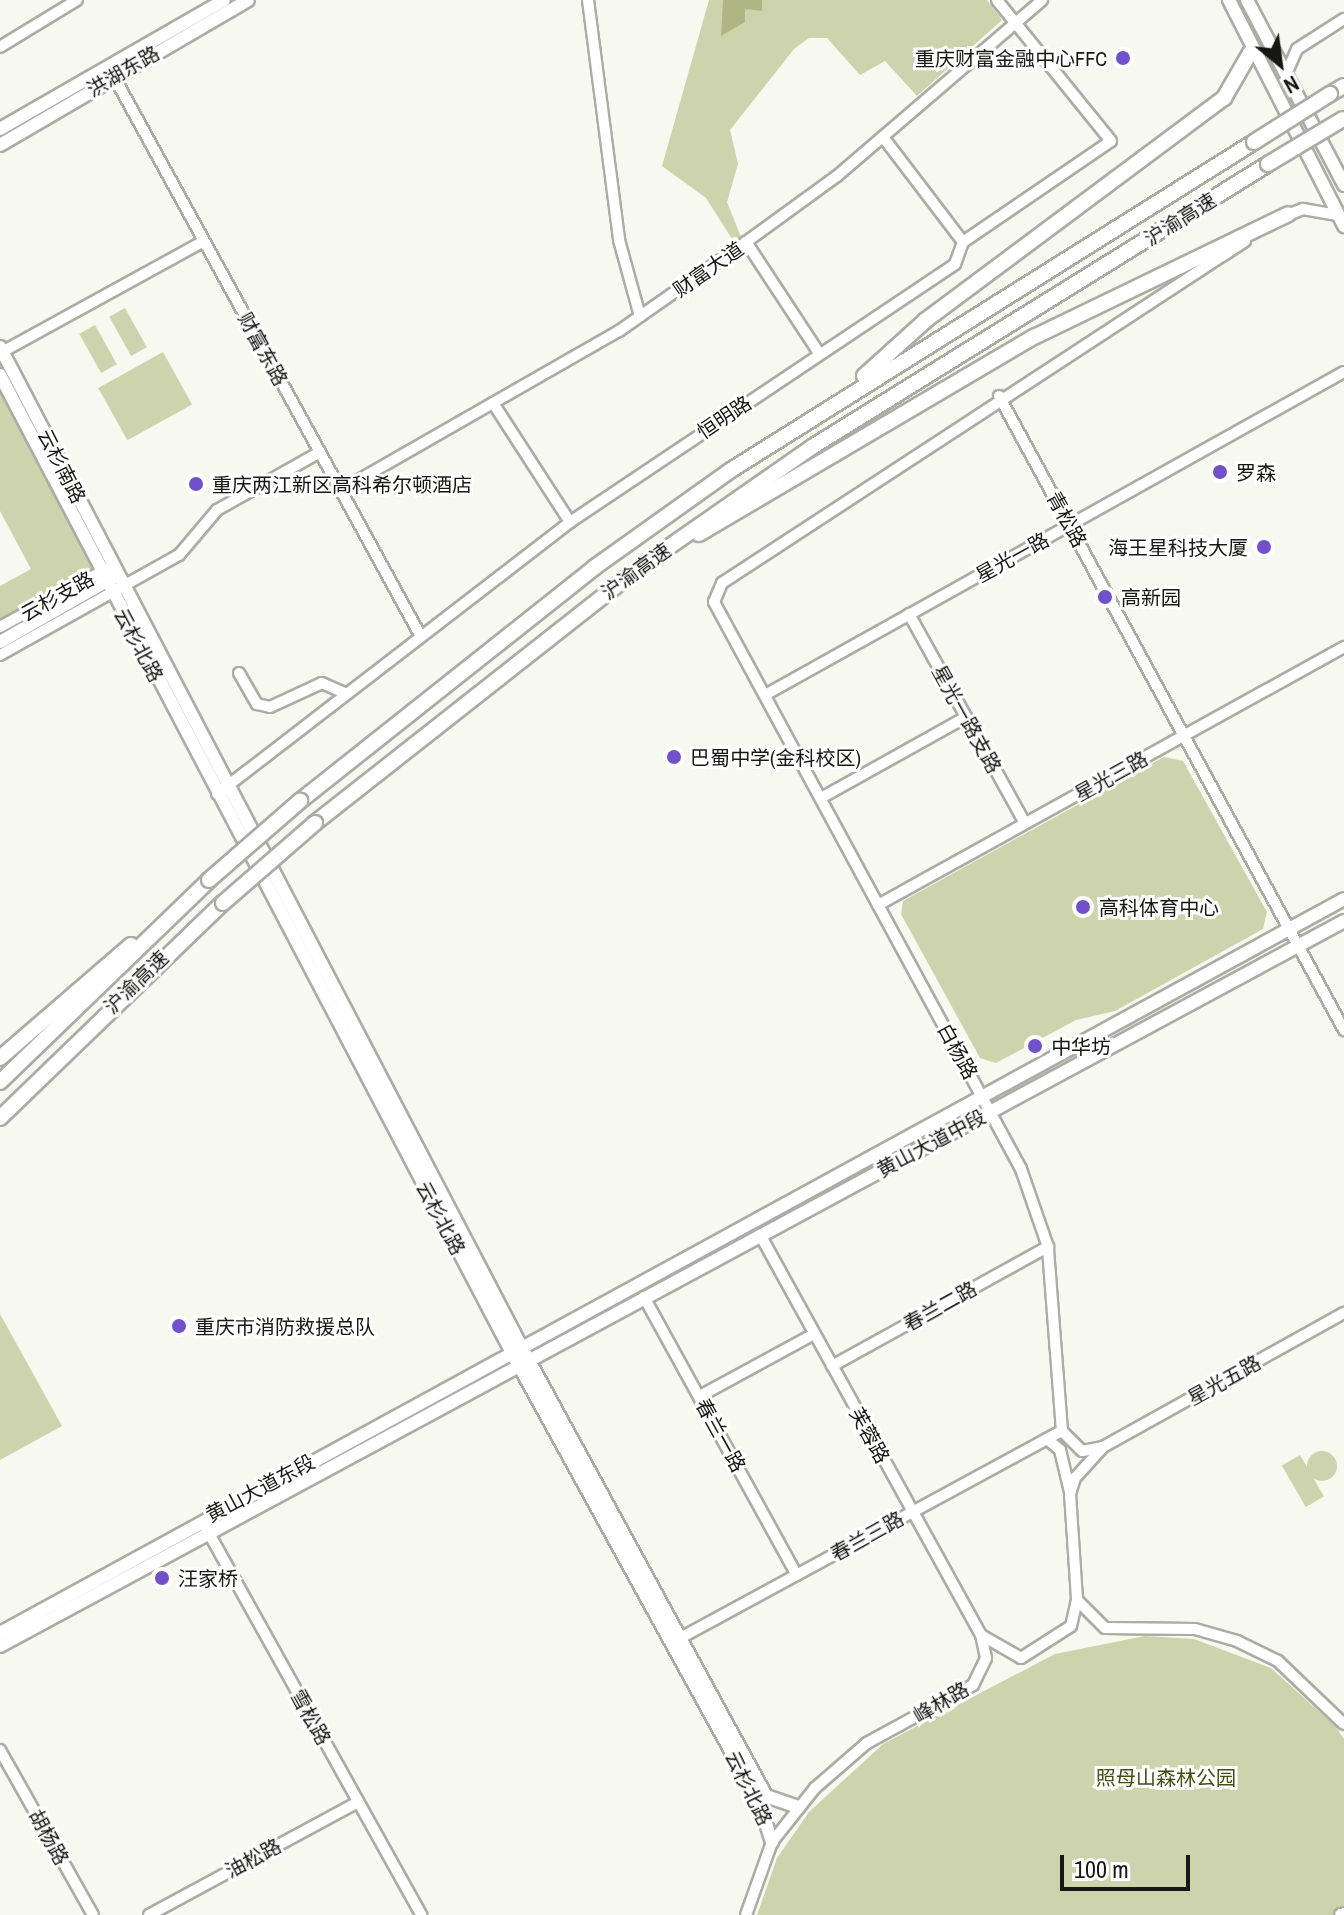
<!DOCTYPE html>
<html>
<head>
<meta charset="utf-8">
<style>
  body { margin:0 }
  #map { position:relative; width:1344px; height:1915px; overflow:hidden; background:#f7f8ef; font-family:"Archivo Narrow","Noto Sans SC",sans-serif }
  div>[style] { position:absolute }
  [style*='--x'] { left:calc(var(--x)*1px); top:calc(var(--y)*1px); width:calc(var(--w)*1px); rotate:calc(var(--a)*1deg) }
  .green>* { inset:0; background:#cdd3ad; transform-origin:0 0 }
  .round { border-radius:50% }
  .water>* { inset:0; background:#afb684 }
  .roads { filter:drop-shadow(2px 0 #abada5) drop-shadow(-2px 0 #abada5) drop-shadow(0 2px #abada5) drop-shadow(0 -2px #abada5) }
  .minor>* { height:10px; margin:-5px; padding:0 5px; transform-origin:5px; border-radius:5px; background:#fff }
  .major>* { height:12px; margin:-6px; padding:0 6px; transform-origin:6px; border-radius:6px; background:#fff }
  .highway>* { height:14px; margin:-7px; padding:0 7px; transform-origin:7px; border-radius:7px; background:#fff }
  .bridges { filter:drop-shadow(2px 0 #abada5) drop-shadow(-2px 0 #abada5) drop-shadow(0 2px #abada5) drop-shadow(0 -2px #abada5) }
  .highway-bridge>* { height:14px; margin:-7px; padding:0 7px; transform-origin:7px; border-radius:7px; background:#fff }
  .dots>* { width:22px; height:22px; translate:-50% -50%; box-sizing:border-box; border:4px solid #fff; border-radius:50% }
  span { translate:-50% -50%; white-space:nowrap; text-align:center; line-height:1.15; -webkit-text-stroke:6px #fff; paint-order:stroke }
  .poi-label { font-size:20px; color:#171714 }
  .right { translate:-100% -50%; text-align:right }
  .left { translate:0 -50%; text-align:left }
  .street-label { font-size:20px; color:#171714 }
  .park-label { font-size:20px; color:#474c12 }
  .north { position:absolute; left:1240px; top:24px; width:80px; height:80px; -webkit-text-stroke:6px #fff; paint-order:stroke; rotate:151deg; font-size:22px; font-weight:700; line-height:32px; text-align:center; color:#171714 }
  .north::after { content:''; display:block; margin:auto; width:28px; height:36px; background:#171714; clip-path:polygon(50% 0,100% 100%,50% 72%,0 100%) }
  .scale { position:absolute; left:1060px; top:1855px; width:130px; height:36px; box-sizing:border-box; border:4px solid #171714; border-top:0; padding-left:10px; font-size:24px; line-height:28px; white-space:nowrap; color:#171714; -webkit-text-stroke:6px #fff; paint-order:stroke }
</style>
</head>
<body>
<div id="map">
  <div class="green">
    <i style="clip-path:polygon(709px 0,987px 0,1002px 20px,917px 96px,885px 61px,860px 75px,827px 38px,809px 38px,794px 49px,730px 130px,738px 164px,727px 202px,741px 237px,734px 242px,706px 198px,662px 166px)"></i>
    <i style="left:125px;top:308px;width:45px;height:18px;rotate:61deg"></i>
    <i style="left:95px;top:325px;width:45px;height:18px;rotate:61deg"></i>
    <i style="left:163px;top:352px;width:60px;height:74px;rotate:61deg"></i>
    <i style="clip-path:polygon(0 392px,92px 568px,0 619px,0 586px,31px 569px,0 511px)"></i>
    <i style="clip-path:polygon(1164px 757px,1183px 761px,1267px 912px,1263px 929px,1115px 1011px,1076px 1020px,996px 1063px,980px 1058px,901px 914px,903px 901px)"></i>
    <i style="clip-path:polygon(0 1314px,62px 1426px,0 1460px)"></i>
    <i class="round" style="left:1307px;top:1451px;width:30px;height:30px"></i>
    <i style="left:1300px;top:1455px;width:48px;height:21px;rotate:60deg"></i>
    <i style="clip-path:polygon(1145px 1636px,1194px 1639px,1271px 1668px,1335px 1726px,1344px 1739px,1344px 1915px,757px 1915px,777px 1858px,809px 1812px,883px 1744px,1055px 1654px)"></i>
  </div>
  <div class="water">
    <i style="clip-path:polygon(723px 0,762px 0,762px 11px,745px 9px,745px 22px,721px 36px)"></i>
  </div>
  <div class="roads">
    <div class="minor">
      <i style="--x:588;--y:0;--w:242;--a:82.6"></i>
      <i style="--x:619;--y:240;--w:79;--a:74.6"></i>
      <i style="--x:0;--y:47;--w:90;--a:-31.4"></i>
      <i style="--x:112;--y:73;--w:639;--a:61.27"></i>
      <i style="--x:1286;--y:74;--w:27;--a:-66"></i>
      <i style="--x:1297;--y:49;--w:56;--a:-32.6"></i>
      <i style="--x:883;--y:137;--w:132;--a:52.7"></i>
      <i style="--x:1283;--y:217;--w:22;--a:-22"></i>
      <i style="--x:1303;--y:209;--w:36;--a:10"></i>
      <i style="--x:746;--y:242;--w:133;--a:56.7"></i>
      <i style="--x:2;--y:352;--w:230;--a:-28.8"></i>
      <i style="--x:999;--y:396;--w:722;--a:61.45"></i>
      <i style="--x:493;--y:403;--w:142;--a:57.1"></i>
      <i style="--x:341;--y:490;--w:320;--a:-29.8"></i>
      <i style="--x:619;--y:331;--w:155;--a:-35"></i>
      <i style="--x:746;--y:242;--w:112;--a:-36"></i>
      <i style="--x:837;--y:176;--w:270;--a:-40.6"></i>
      <i style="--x:909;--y:614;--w:239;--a:61"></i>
      <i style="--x:0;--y:627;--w:123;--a:-28.6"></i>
      <i style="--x:0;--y:655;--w:205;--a:-29.2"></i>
      <i style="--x:179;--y:555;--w:59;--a:-49.8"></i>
      <i style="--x:217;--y:510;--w:118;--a:-29.4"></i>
      <i style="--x:239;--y:673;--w:36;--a:60"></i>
      <i style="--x:257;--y:704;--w:13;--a:13"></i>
      <i style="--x:270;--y:707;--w:57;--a:-24.8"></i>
      <i style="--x:322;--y:683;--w:24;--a:24"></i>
      <i style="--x:765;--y:695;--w:663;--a:-29.16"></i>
      <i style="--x:217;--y:794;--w:446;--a:-37.6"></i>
      <i style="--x:570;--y:522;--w:463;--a:-33.8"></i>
      <i style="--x:955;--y:264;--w:23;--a:-70"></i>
      <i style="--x:963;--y:242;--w:179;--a:-34.3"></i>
      <i style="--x:1111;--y:141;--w:181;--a:-129"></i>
      <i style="--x:821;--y:798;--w:166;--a:-29.2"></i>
      <i style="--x:878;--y:905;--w:533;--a:-28.97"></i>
      <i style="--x:644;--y:1297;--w:317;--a:61.2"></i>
      <i style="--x:832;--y:1366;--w:247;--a:-28.9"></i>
      <i style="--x:700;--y:1396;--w:130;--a:-28.5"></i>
      <i style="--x:1047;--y:1439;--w:17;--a:40"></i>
      <i style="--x:1060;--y:1450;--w:43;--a:76.6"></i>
      <i style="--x:1103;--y:1447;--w:276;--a:-29.1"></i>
      <i style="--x:206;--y:1528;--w:443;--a:60.9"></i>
      <i style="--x:1078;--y:1601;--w:38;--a:45"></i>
      <i style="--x:1105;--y:1628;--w:90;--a:0.6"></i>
      <i style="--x:1195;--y:1629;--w:44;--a:15.9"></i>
      <i style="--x:1237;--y:1641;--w:46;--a:26"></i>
      <i style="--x:1278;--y:1661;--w:91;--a:43.7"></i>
      <i style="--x:981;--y:1635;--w:46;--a:29.9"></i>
      <i style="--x:1021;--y:1658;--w:59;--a:-32.6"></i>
      <i style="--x:1071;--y:1626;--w:28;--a:-77"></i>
      <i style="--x:1077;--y:1599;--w:105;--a:-93.8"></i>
      <i style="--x:1070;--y:1494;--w:17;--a:-73"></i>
      <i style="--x:1075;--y:1478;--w:42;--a:-47.9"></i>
      <i style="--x:1103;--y:1447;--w:21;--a:169"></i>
      <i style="--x:1082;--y:1451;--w:28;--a:-135"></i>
      <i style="--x:1062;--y:1431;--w:185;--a:-94.4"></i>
      <i style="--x:1048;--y:1247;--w:83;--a:-109.1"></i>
      <i style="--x:1021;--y:1169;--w:645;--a:-118.43"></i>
      <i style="--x:714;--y:602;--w:21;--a:-67"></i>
      <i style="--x:722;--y:583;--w:625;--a:-33.18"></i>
      <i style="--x:673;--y:1642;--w:443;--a:-28.5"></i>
      <i style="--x:0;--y:1750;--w:189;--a:60.6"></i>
      <i style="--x:149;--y:1915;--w:238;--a:-28.4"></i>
      <i style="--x:746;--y:1915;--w:77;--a:-70.4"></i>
      <i style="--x:772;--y:1842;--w:69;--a:-51.5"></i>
      <i style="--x:815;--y:1788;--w:69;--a:-40.9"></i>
      <i style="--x:867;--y:1743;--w:121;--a:-28.7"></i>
      <i style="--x:973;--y:1685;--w:30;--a:-64"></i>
      <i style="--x:986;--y:1658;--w:24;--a:-102"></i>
      <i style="--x:981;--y:1635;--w:457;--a:-118.9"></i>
    </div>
    <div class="major">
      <i style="--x:1229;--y:0;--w:254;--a:63"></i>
      <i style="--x:1247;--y:0;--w:209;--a:62.3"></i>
      <i style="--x:0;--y:129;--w:258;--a:-29.9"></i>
      <i style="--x:0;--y:145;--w:287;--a:-30.3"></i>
      <i style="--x:0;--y:347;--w:1127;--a:62.46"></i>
      <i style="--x:521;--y:1346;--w:512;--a:61.43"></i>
      <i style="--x:766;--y:1796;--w:34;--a:19"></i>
      <i style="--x:0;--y:375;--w:1102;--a:62.36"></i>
      <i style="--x:511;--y:1351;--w:515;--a:61.19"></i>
      <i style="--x:759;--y:1802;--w:42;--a:72"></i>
      <i style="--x:0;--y:642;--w:129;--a:-29.7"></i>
      <i style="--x:0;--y:1633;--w:1531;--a:-28.64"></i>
      <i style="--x:0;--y:1646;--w:1527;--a:-28.34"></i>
      <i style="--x:1341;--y:1915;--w:3;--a:-18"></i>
    </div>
    <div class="highway">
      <i style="--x:1330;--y:94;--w:16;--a:-30"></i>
      <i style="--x:864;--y:376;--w:84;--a:-42.1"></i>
      <i style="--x:926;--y:320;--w:372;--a:-36.7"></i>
      <i style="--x:1224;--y:98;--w:52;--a:-60"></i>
      <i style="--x:699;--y:534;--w:389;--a:-30.5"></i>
      <i style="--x:1034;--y:337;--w:282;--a:-25.8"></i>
      <i style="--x:300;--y:801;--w:377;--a:-38.4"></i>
      <i style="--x:595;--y:567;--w:167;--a:-35.5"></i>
      <i style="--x:731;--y:470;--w:617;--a:-32.09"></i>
      <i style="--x:315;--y:823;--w:417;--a:-38.2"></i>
      <i style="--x:643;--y:565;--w:206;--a:-34.9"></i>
      <i style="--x:812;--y:447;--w:537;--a:-31.82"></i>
      <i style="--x:0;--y:1058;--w:173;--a:-40.8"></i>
      <i style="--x:0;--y:1082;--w:291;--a:-44"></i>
      <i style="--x:0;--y:1118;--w:310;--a:-44"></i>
    </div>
  </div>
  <div class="bridges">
    <div class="highway-bridge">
      <i style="--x:1254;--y:142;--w:90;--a:-32.3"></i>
      <i style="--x:1268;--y:164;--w:87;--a:-31"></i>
      <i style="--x:209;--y:880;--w:121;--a:-41"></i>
      <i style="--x:223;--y:903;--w:122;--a:-41"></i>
    </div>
  </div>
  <div class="dots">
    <i style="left:1123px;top:58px;background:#7150c9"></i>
    <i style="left:1220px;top:472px;background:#7150c9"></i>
    <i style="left:196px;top:484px;background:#7150c9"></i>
    <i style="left:1264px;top:547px;background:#7150c9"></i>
    <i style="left:1105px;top:597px;background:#7150c9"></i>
    <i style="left:674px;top:757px;background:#7150c9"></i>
    <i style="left:1083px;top:907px;background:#7150c9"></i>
    <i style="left:1035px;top:1046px;background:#7150c9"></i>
    <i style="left:179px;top:1326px;background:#7150c9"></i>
    <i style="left:162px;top:1578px;background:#7150c9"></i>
  </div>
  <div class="poi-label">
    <span class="right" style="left:1107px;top:58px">重庆财富金融中心FFC</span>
    <span class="left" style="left:1236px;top:472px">罗森</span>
    <span class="left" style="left:212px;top:484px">重庆两江新区高科希尔顿酒店</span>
    <span class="right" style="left:1248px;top:547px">海王星科技大厦</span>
    <span class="left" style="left:1121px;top:597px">高新园</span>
    <span class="left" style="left:690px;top:757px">巴蜀中学(金科校区)</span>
    <span class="left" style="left:1099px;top:907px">高科体育中心</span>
    <span class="left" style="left:1051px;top:1046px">中华坊</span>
    <span class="left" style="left:195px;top:1326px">重庆市消防救援总队</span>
    <span class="left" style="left:178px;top:1578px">汪家桥</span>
  </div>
  <div class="street-label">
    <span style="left:123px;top:71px;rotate:-30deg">洪湖东路</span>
    <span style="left:1180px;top:219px;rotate:-32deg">沪渝高速</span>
    <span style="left:708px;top:269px;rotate:-35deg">财富大道</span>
    <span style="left:263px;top:349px;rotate:61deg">财富东路</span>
    <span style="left:724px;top:417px;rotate:-34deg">恒明路</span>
    <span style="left:62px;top:466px;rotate:63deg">云杉南路</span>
    <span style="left:1067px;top:519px;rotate:61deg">青松路</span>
    <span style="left:1012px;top:557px;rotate:-29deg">星光一路</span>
    <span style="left:636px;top:571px;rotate:-36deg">沪渝高速</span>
    <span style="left:57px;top:596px;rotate:-29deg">云杉支路</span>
    <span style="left:139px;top:645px;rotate:62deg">云杉北路</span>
    <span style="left:967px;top:719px;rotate:61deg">星光一路支路</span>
    <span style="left:1111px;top:776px;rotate:-29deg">星光三路</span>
    <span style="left:136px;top:982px;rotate:-44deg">沪渝高速</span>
    <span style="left:958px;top:1051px;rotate:61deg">白杨路</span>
    <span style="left:931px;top:1143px;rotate:-28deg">黄山大道中段</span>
    <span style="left:441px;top:1218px;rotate:62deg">云杉北路</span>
    <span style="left:940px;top:1306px;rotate:-29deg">春兰二路</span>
    <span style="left:1224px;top:1380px;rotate:-29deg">星光五路</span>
    <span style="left:721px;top:1435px;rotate:61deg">春兰一路</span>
    <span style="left:870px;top:1435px;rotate:61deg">芙蓉路</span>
    <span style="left:260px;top:1488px;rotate:-28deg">黄山大道东段</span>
    <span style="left:867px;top:1536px;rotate:-29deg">春兰三路</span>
    <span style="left:941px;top:1702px;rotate:-30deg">峰林路</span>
    <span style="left:311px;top:1717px;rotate:61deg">雪松路</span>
    <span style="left:749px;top:1788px;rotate:64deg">云杉北路</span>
    <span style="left:49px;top:1837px;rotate:61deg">胡杨路</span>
    <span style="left:253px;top:1858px;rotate:-28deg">油松路</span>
  </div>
  <div class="park-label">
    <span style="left:1166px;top:1777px">照母山森林公园</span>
  </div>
  <div class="north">N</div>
  <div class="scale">100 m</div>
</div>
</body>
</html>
